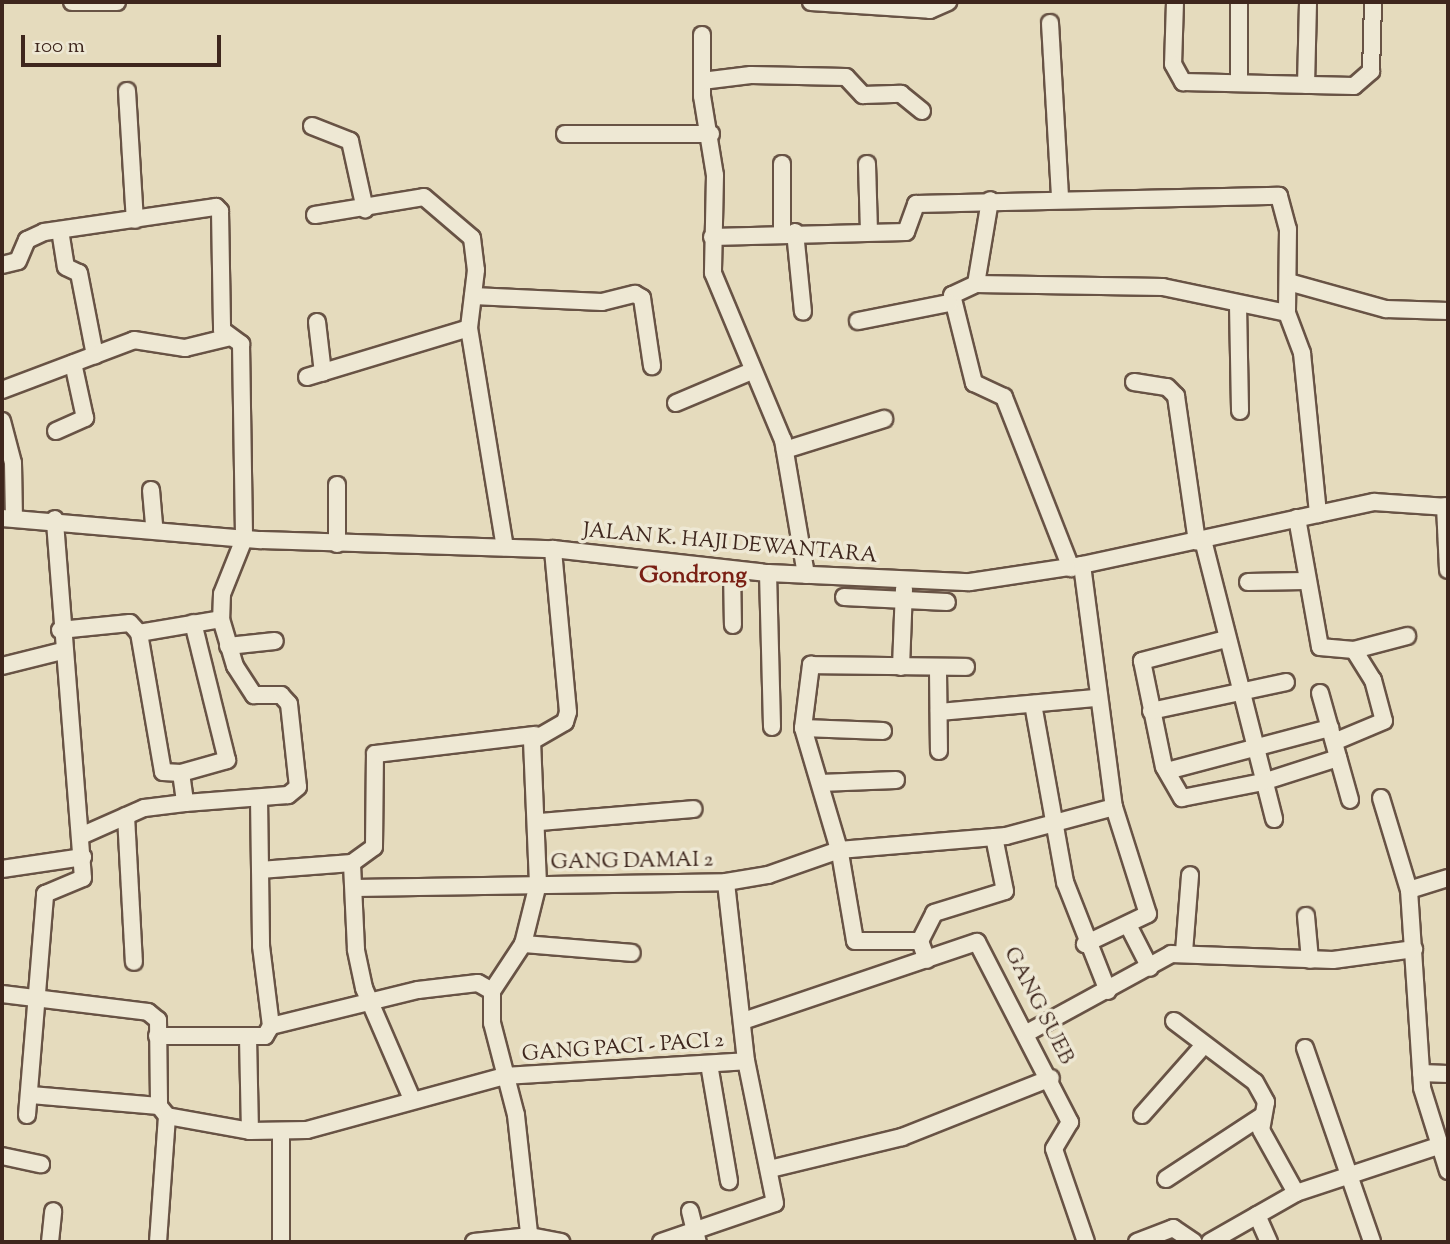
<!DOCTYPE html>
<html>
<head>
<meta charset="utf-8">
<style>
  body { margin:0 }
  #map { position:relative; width:1450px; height:1244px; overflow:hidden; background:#e5dbbd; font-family:"Sorts Mill Goudy",serif }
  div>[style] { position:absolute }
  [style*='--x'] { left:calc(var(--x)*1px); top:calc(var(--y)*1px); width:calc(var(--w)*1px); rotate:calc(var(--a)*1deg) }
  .roads { filter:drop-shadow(2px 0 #685345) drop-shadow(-2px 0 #685345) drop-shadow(0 2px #685345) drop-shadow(0 -2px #685345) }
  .minor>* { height:16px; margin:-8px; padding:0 8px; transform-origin:8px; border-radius:8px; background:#eee8d4 }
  span { translate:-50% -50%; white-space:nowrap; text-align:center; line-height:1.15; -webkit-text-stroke:7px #eee8d4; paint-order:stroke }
  .street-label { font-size:21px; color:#3e261d }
  .quarter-label { font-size:24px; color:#7a1f14; font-weight:700 }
  .frame { position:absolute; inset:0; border:4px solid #3e261d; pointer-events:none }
  .scale { position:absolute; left:21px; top:35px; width:200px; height:32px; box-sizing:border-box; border:4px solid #3e261d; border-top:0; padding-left:9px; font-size:21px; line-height:24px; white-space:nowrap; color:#3e261d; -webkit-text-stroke:5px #eee8d4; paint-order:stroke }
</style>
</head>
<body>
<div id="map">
  <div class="roads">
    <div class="minor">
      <i style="--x:72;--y:2;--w:45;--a:0"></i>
      <i style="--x:811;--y:2;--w:119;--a:3.8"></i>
      <i style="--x:930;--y:10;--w:20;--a:-24"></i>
      <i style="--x:1175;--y:2;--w:62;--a:91.8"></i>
      <i style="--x:1173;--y:64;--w:21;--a:61"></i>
      <i style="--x:1183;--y:82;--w:171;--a:1.3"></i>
      <i style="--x:1354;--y:86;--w:23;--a:-41"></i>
      <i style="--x:1371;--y:71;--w:69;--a:-88.3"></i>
      <i style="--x:1239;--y:2;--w:81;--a:90"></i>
      <i style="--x:1050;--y:23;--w:174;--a:86.7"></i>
      <i style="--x:702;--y:35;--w:61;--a:90"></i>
      <i style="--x:702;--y:96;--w:80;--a:80.7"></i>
      <i style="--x:715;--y:175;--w:98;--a:91.2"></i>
      <i style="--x:713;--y:273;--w:181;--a:67.3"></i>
      <i style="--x:783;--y:440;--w:137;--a:80.3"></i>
      <i style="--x:702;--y:81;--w:49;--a:-7"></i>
      <i style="--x:751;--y:75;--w:95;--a:1.2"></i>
      <i style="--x:846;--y:77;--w:25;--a:47"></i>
      <i style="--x:863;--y:95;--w:38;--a:-2"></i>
      <i style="--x:901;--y:94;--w:27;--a:39"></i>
      <i style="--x:1306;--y:85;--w:83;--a:-88.6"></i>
      <i style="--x:127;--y:91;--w:129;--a:86.5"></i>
      <i style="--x:312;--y:126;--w:41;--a:21.5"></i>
      <i style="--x:350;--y:141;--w:70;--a:77.6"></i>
      <i style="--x:565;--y:134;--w:146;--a:0"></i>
      <i style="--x:782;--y:164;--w:69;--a:90"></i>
      <i style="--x:867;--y:164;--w:66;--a:88.3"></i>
      <i style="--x:315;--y:215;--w:110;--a:-9.4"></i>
      <i style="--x:424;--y:197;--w:63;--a:40.5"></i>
      <i style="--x:472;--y:238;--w:32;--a:83"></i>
      <i style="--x:476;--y:270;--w:58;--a:96.9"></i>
      <i style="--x:469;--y:328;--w:222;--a:80.7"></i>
      <i style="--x:60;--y:230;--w:37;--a:81"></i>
      <i style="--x:66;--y:267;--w:14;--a:25"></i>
      <i style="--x:79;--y:273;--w:84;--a:79"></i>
      <i style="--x:795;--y:232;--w:80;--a:84.3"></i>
      <i style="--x:712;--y:237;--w:194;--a:-1.5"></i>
      <i style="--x:906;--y:232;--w:30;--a:-70"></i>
      <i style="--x:916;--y:204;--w:363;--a:-1.3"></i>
      <i style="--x:1279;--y:196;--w:34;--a:75"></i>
      <i style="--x:1288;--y:229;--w:84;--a:90.7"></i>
      <i style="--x:1287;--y:313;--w:127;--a:-168.2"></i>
      <i style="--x:1163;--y:287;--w:187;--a:-179.1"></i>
      <i style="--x:976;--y:284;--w:26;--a:155"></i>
      <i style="--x:952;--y:295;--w:91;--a:76"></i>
      <i style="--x:974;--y:383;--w:33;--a:25"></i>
      <i style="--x:1004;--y:397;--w:184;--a:68.6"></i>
      <i style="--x:2;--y:265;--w:16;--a:-14"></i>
      <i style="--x:18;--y:261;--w:23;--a:-67"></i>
      <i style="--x:27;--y:240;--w:19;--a:-25"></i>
      <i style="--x:44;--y:232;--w:174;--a:-8.3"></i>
      <i style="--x:216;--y:207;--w:6;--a:45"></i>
      <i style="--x:220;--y:211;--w:119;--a:89"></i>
      <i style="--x:222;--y:330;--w:24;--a:36"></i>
      <i style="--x:241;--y:344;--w:195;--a:89.1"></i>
      <i style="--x:244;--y:539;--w:59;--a:111.8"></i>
      <i style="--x:222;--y:594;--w:25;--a:92"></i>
      <i style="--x:221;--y:619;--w:49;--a:73.4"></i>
      <i style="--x:235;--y:666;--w:35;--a:57"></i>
      <i style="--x:254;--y:695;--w:27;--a:0"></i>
      <i style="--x:281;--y:695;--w:12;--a:48"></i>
      <i style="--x:289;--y:704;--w:83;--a:83.8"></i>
      <i style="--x:298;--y:787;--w:13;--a:141"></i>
      <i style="--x:288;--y:795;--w:103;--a:175.6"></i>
      <i style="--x:1292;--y:283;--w:98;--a:15.5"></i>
      <i style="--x:1386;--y:309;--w:62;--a:1.8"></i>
      <i style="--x:976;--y:284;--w:85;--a:-80.5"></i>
      <i style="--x:473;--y:296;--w:129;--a:2.7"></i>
      <i style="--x:602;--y:302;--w:34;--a:-14"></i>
      <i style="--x:635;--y:294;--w:8;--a:30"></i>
      <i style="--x:642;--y:298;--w:69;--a:81.6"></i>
      <i style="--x:1238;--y:305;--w:106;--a:88.9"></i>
      <i style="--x:1287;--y:313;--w:43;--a:69.4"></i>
      <i style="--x:1302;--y:353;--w:162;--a:84.3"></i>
      <i style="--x:858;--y:321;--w:93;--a:-11.2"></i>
      <i style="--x:317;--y:322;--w:51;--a:83.3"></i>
      <i style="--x:307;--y:377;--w:169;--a:-16.8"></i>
      <i style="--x:1134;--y:382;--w:33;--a:9"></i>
      <i style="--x:1167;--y:387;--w:13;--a:45"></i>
      <i style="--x:1176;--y:396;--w:147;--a:81.8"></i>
      <i style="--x:2;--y:390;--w:141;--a:-20.7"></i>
      <i style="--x:134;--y:340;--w:52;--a:8.9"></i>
      <i style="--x:185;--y:348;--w:46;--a:-13.7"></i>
      <i style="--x:676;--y:403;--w:82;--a:-22.8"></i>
      <i style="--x:2;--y:421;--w:43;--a:75.3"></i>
      <i style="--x:13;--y:463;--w:55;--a:89"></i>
      <i style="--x:56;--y:431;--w:32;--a:-24"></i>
      <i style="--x:85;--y:418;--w:56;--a:-102.3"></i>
      <i style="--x:785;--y:450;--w:104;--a:-17.4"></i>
      <i style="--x:337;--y:485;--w:59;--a:90"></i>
      <i style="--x:151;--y:490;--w:37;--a:85"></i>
      <i style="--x:1445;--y:506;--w:64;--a:87.3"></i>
      <i style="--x:2;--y:518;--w:260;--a:4.9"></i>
      <i style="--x:261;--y:540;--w:292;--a:1.8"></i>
      <i style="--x:553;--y:549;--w:216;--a:6.4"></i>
      <i style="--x:768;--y:573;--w:202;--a:2.6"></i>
      <i style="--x:970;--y:582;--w:113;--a:-8.6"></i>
      <i style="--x:1082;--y:565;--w:299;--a:-12.2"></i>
      <i style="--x:1374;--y:502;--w:74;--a:3.9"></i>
      <i style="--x:1297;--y:518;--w:131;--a:79.9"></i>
      <i style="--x:1320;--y:647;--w:34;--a:5"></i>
      <i style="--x:1354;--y:650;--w:36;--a:58"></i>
      <i style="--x:1373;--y:680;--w:42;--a:75"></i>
      <i style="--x:1384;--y:721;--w:54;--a:157.2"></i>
      <i style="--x:1203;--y:540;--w:288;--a:75.7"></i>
      <i style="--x:1082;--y:565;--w:244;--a:82.5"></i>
      <i style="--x:1114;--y:807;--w:112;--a:72.4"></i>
      <i style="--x:1148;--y:914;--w:70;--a:154.5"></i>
      <i style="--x:732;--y:570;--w:55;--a:89"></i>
      <i style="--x:768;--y:573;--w:154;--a:88.5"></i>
      <i style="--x:1248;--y:582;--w:57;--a:-1"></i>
      <i style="--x:844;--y:597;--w:103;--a:2.8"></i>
      <i style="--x:60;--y:630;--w:70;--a:-5.7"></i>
      <i style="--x:130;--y:623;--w:13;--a:48"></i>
      <i style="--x:139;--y:633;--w:141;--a:80.2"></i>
      <i style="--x:163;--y:772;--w:18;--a:3"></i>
      <i style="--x:181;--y:773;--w:30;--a:82"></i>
      <i style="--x:185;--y:803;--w:41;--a:173"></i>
      <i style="--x:144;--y:808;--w:67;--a:156.1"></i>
      <i style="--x:139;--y:633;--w:83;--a:-9.7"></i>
      <i style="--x:1226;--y:639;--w:87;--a:165.3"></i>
      <i style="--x:1142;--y:661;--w:108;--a:78.3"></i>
      <i style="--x:1164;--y:767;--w:36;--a:60"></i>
      <i style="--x:1182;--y:798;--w:83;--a:-11.2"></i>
      <i style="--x:1263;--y:782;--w:79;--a:-17.7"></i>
      <i style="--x:228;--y:646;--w:47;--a:-6.1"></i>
      <i style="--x:1354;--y:650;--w:55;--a:-14.8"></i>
      <i style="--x:2;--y:666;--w:62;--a:-14"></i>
      <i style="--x:901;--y:667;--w:78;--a:-87.8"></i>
      <i style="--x:938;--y:671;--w:80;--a:89.3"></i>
      <i style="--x:1320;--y:693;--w:111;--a:74.3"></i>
      <i style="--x:1033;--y:704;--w:181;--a:79.8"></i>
      <i style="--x:1065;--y:882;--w:117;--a:68.5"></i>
      <i style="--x:1151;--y:711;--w:138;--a:-12.1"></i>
      <i style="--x:939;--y:712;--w:157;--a:-5.1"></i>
      <i style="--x:803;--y:728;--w:130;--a:73.5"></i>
      <i style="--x:840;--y:853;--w:89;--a:80.3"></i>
      <i style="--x:855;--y:941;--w:65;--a:0"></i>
      <i style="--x:920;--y:941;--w:20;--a:70"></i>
      <i style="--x:883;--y:731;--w:80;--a:-177.9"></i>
      <i style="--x:803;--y:728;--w:64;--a:-82.8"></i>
      <i style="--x:811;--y:665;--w:155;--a:0.7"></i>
      <i style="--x:1167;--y:771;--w:169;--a:-14.8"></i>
      <i style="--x:181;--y:773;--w:48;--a:-15.8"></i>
      <i style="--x:227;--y:760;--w:141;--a:-103.9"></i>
      <i style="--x:820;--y:783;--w:76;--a:-2.3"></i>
      <i style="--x:259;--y:798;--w:148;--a:89.2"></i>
      <i style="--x:261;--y:946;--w:81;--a:82.9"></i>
      <i style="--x:271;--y:1026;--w:151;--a:-13.8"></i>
      <i style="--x:418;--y:990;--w:60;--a:-6.7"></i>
      <i style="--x:478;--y:983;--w:16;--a:30"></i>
      <i style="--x:1381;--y:798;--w:96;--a:73.1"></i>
      <i style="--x:1409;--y:890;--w:198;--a:86.2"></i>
      <i style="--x:1422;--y:1088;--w:87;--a:72.6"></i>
      <i style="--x:126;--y:816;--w:146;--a:86.9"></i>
      <i style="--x:539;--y:822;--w:155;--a:-4.8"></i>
      <i style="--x:2;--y:869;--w:82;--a:-8.4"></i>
      <i style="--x:260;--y:870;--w:92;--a:-4.4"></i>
      <i style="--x:354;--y:888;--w:372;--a:-0.9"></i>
      <i style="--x:726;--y:882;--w:43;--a:-9.5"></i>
      <i style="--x:768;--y:875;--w:75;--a:-19.4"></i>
      <i style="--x:839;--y:850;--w:168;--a:-4.8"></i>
      <i style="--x:1006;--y:836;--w:112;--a:-15"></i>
      <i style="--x:1409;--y:890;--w:41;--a:-17.1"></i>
      <i style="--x:1306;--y:916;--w:44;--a:84.8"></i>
      <i style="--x:1128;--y:925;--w:48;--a:62.9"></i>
      <i style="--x:920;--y:941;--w:31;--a:-63"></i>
      <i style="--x:934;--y:913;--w:74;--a:-17.2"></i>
      <i style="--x:1005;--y:891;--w:55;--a:-101.5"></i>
      <i style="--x:523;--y:944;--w:109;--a:4.7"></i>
      <i style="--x:1184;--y:952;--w:77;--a:-85.5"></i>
      <i style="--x:2;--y:994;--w:147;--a:7"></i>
      <i style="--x:148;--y:1012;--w:13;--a:39"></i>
      <i style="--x:158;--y:1020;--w:86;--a:89.3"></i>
      <i style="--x:159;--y:1106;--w:13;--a:51"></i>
      <i style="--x:167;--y:1116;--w:84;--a:10.2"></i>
      <i style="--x:250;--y:1131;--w:57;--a:-1"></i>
      <i style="--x:307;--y:1130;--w:204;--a:-15.3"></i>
      <i style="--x:504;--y:1076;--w:242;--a:-3.5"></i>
      <i style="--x:743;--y:1021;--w:247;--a:-18.7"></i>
      <i style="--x:977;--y:942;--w:203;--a:62.7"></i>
      <i style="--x:1070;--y:1122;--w:31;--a:121"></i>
      <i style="--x:1054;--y:1149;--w:98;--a:71"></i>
      <i style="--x:1174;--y:1021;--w:101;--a:37"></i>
      <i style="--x:1255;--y:1082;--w:23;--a:61"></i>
      <i style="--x:1266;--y:1102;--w:28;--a:100"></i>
      <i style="--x:1261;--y:1130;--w:72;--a:60.9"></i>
      <i style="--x:1027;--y:1033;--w:164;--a:-28.7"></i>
      <i style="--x:1171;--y:954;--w:162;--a:2.1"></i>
      <i style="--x:1333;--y:960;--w:82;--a:-7.7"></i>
      <i style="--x:157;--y:1036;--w:108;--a:0"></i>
      <i style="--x:265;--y:1036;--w:12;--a:-59"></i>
      <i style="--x:248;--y:1037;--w:94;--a:88.8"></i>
      <i style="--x:1305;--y:1048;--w:205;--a:70.9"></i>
      <i style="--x:709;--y:1064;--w:119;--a:80.3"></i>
      <i style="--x:1421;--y:1073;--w:27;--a:2"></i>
      <i style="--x:31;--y:1095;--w:128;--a:4.9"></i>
      <i style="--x:412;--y:1099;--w:121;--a:-113.4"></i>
      <i style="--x:364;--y:988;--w:40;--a:-102"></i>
      <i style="--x:356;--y:949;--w:86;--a:-92.7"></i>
      <i style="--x:352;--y:863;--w:27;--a:-36"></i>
      <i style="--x:374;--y:847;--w:93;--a:-89.4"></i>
      <i style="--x:375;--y:754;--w:161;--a:-6.8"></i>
      <i style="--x:27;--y:1115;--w:222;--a:-85.3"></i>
      <i style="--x:45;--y:894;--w:41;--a:-22.8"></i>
      <i style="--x:83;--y:878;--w:360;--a:-94.5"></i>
      <i style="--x:1142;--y:1115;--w:94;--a:-48.5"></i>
      <i style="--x:281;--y:1132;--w:110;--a:90"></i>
      <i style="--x:2;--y:1156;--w:40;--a:12"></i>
      <i style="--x:770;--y:1169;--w:136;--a:-13.6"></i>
      <i style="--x:902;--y:1137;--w:160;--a:-21.6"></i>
      <i style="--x:1166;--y:1179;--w:115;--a:-33.3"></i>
      <i style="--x:690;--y:1211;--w:32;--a:76"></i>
      <i style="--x:1257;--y:1215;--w:30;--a:66"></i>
      <i style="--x:50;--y:1242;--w:31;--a:-84"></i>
      <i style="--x:158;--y:1242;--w:126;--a:-85.9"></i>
      <i style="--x:474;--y:1242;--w:56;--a:-6.1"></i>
      <i style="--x:530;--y:1236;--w:32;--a:11"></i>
      <i style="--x:530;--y:1242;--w:128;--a:-96.3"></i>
      <i style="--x:516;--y:1115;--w:95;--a:-104.6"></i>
      <i style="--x:492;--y:1023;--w:32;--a:-90"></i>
      <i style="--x:492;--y:991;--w:56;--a:-56.6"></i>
      <i style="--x:523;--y:944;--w:62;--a:-76"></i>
      <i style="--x:538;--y:884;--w:143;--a:-92.4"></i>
      <i style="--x:532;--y:741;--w:38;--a:-30"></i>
      <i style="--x:565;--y:722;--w:10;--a:-73"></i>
      <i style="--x:568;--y:712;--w:164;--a:-95.3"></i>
      <i style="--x:661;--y:1242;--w:120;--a:-18.9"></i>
      <i style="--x:775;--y:1203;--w:145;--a:-101.5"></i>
      <i style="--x:746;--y:1061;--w:180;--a:-96.4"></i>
      <i style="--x:1137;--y:1242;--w:39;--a:-21"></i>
      <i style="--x:1173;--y:1228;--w:25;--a:34"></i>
      <i style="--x:1210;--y:1242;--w:99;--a:-29.7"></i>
      <i style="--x:1296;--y:1193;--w:150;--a:-18.3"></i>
    </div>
  </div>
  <div class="street-label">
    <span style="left:730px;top:544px;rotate:5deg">JALAN K. HAJI DEWANTARA</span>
    <span style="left:632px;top:862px;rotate:-1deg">GANG DAMAI 2</span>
    <span style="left:1038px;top:1006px;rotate:63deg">GANG SUEB</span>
    <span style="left:623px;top:1048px;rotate:-4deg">GANG PACI - PACI 2</span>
  </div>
  <div class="quarter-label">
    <span style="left:693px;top:577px">Gondrong</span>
  </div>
  <div class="frame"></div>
  <div class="scale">100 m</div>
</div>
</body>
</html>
